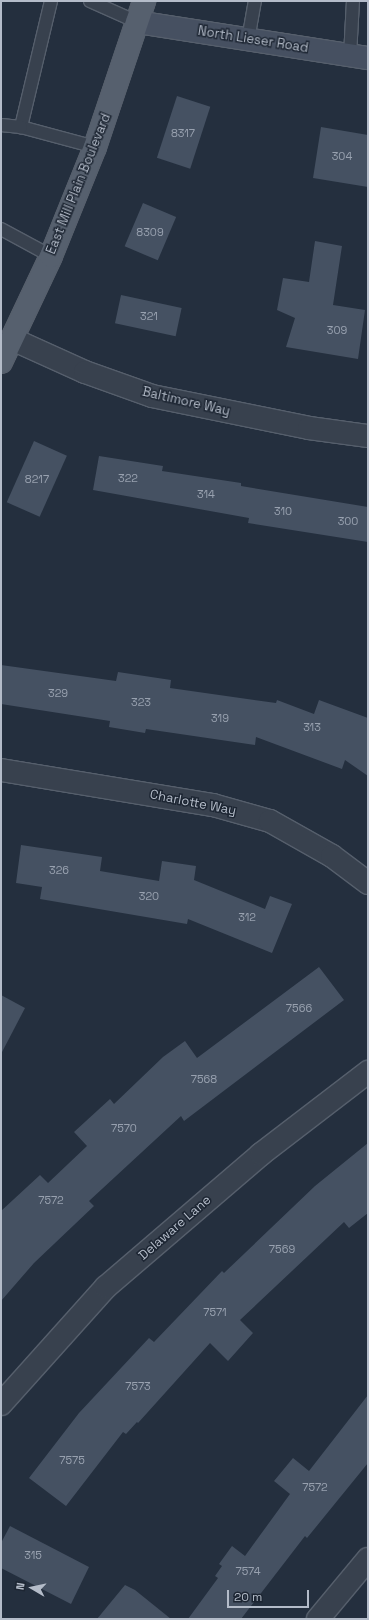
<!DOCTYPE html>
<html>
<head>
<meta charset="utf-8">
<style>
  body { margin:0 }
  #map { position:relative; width:369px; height:1620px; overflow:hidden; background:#242f3e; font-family:"Space Grotesk",sans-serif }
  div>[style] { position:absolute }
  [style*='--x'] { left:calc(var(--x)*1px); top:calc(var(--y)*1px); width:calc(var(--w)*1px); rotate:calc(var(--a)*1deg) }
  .building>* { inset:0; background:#455162; transform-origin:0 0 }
  .roads { filter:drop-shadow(1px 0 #565f6c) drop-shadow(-1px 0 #565f6c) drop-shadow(0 1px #565f6c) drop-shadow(0 -1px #565f6c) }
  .service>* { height:12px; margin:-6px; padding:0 6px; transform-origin:6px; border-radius:6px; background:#38414e }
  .minor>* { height:22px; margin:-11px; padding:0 11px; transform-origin:11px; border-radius:11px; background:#38414e }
  .secondary>* { height:22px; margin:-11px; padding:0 11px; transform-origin:11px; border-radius:11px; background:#465061 }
  .primary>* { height:22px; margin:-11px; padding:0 11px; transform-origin:11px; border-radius:11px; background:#56606e }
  span { translate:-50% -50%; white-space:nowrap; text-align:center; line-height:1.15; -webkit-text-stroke:3px #1d2633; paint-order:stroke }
  .number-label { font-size:11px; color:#98a1af }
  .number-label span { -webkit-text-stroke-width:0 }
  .street-label { font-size:13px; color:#b4bcc9 }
  .frame { position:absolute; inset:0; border:2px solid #b4bcc9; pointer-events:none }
  .north { position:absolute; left:12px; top:1568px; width:40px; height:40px; -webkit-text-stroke:3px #1d2633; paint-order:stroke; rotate:279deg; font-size:11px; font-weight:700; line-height:16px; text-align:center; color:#b4bcc9 }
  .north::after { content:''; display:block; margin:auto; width:14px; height:18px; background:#b4bcc9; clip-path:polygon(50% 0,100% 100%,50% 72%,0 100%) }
  .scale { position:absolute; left:227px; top:1590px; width:82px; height:18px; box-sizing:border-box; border:2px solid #b4bcc9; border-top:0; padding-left:5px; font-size:12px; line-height:14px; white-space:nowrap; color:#b4bcc9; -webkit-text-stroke:3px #1d2633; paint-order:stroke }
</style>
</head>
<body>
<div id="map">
  <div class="building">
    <i style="left:177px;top:96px;width:35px;height:65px;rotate:18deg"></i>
    <i style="clip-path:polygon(321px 127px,368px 135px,368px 187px,313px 178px)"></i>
    <i style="left:143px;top:203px;width:36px;height:47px;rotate:23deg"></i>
    <i style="clip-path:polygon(315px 241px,342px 246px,333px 305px,365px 310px,358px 359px,286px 347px,295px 318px,277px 310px,283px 278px,309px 282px)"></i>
    <i style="left:121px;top:295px;width:62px;height:29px;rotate:12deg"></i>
    <i style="left:34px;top:441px;width:36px;height:67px;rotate:24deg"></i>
    <i style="clip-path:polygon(99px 456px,163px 466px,162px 471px,241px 483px,241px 486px,368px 507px,368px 542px,248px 523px,249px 518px,93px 490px)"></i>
    <i style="clip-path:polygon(1px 665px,116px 681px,118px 672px,171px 680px,170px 688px,276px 703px,277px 700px,314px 714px,319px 700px,368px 718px,368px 776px,345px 760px,342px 769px,256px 737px,255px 745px,146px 729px,145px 733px,109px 727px,110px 721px,1px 704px)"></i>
    <i style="clip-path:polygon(21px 845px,102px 857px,100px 871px,159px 881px,162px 861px,196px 866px,194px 880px,265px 909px,270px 896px,292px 904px,272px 953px,188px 919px,187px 924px,40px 899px,42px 887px,16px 883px)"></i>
    <i style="clip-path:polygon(319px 967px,344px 1000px,184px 1121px,181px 1116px,89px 1201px,94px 1206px,34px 1263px,1px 1301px,1px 1211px,40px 1175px,48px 1183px,87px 1146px,74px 1132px,110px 1099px,114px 1104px,163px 1057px,185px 1041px,197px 1058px)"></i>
    <i style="clip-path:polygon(1px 995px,25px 1008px,1px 1054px)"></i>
    <i style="clip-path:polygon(368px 1143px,368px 1213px,349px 1228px,344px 1222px,240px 1320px,253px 1333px,228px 1361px,210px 1343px,138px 1423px,137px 1422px,126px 1434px,123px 1432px,66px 1506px,29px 1478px,79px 1413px,149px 1338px,154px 1342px,222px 1271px,224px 1273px,315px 1186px)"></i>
    <i style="clip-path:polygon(368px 1395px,368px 1463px,307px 1538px,305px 1536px,241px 1619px,188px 1619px,218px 1578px,215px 1576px,222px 1566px,219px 1564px,232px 1546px,245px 1556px,290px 1494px,274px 1481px,293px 1458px,309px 1471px)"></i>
    <i style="clip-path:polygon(10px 1526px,89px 1567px,71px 1604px,1px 1568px,1px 1543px)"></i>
    <i style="clip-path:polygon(125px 1585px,135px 1590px,171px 1619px,97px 1619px)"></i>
  </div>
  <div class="roads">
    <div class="service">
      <i style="--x:51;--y:1;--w:130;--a:103.4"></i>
      <i style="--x:21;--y:127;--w:77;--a:15.1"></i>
      <i style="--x:90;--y:1;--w:51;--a:24.1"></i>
      <i style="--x:248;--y:40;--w:40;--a:-80"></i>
      <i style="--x:350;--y:56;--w:55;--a:-86.9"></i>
      <i style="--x:1;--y:125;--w:20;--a:6"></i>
      <i style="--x:1;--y:229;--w:57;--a:28.4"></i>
    </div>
    <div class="minor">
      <i style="--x:12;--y:339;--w:80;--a:24.3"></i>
      <i style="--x:85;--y:372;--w:71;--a:19.7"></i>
      <i style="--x:152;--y:396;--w:160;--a:11.5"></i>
      <i style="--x:309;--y:428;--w:60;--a:7.7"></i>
      <i style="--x:1;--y:770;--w:215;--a:9.4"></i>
      <i style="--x:213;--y:805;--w:59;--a:15.7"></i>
      <i style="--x:270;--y:821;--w:71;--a:29.4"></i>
      <i style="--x:332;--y:856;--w:45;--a:36.9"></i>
      <i style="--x:1;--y:1404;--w:157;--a:-48.1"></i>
      <i style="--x:106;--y:1287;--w:204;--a:-40.6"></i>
      <i style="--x:261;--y:1154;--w:135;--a:-37.5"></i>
      <i style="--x:318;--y:1619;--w:78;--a:-50.2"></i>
    </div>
    <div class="secondary">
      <i style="--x:137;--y:22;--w:234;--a:8.9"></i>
    </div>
    <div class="primary">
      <i style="--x:1;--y:362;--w:117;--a:-64.7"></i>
      <i style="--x:51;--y:256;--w:118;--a:-68"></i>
      <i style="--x:95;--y:147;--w:154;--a:-71.4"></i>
    </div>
  </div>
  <div class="number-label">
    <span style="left:183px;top:133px">8317</span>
    <span style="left:342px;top:156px">304</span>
    <span style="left:150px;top:232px">8309</span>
    <span style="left:149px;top:316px">321</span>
    <span style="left:337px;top:330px">309</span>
    <span style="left:128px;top:478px">322</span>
    <span style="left:37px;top:479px">8217</span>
    <span style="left:206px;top:494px">314</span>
    <span style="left:283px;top:511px">310</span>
    <span style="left:348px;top:521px">300</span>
    <span style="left:58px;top:693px">329</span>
    <span style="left:141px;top:702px">323</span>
    <span style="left:220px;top:718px">319</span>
    <span style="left:312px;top:727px">313</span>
    <span style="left:59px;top:870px">326</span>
    <span style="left:149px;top:896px">320</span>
    <span style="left:247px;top:917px">312</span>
    <span style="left:299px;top:1008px">7566</span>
    <span style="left:204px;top:1079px">7568</span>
    <span style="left:124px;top:1128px">7570</span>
    <span style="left:51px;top:1200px">7572</span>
    <span style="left:282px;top:1249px">7569</span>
    <span style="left:215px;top:1312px">7571</span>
    <span style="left:138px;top:1386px">7573</span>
    <span style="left:72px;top:1460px">7575</span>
    <span style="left:315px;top:1487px">7572</span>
    <span style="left:33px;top:1555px">315</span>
    <span style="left:248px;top:1571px">7574</span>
  </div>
  <div class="street-label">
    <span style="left:253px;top:40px;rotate:9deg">North Lieser Road</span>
    <span style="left:79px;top:184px;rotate:-68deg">East Mill Plain Boulevard</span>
    <span style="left:186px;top:402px;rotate:13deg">Baltimore Way</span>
    <span style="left:193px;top:803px;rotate:11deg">Charlotte Way</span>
    <span style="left:175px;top:1228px;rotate:-41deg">Delaware Lane</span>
  </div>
  <div class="frame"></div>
  <div class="north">N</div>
  <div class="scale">20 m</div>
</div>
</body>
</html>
